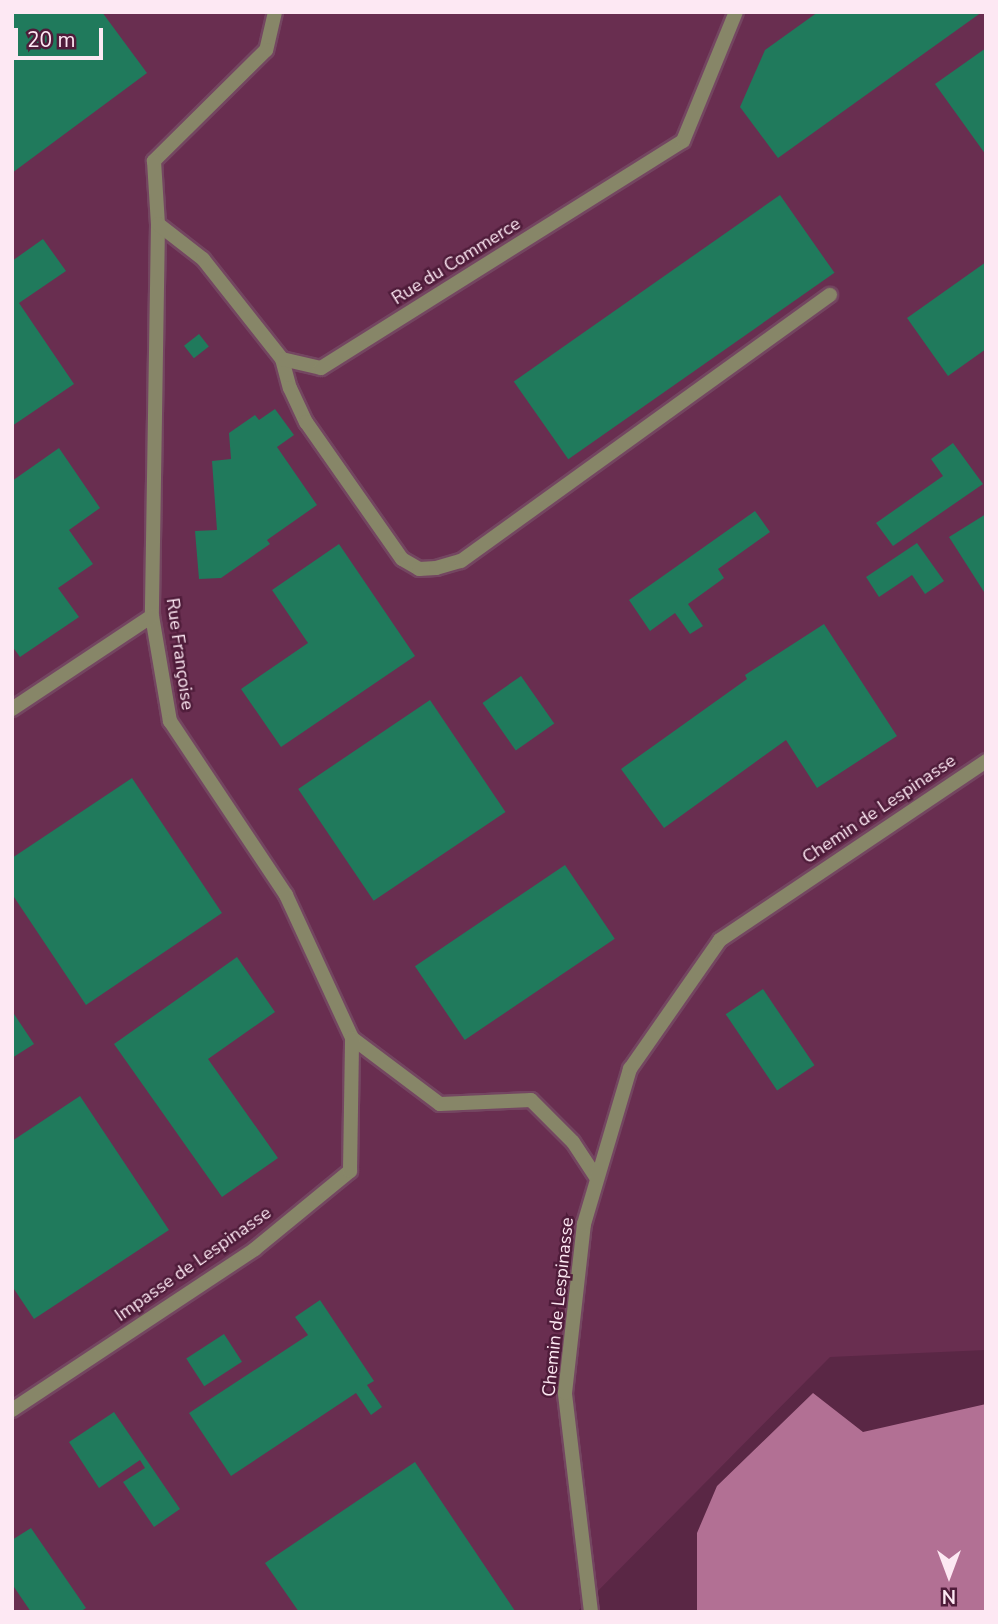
<!DOCTYPE html>
<html>
<head>
<meta charset="utf-8">
<style>
  body { margin:0 }
  #map { position:relative; width:998px; height:1624px; overflow:hidden; background:#5a2745; font-family:"Nunito Sans",sans-serif }
  div>[style] { position:absolute }
  [style*='--x'] { left:calc(var(--x)*1px); top:calc(var(--y)*1px); width:calc(var(--w)*1px); rotate:calc(var(--a)*1deg) }
  .built>* { inset:0; background:#692e50 }
  .water>* { inset:0; background:#b27094 }
  .building>* { inset:0; background:#207a5c; transform-origin:0 0 }
  .roads { filter:drop-shadow(2px 0 #744661) drop-shadow(-2px 0 #744661) drop-shadow(0 2px #744661) drop-shadow(0 -2px #744661) }
  .service>* { height:14px; margin:-7px; padding:0 7px; transform-origin:7px; border-radius:7px; background:#878668 }
  .minor>* { height:14px; margin:-7px; padding:0 7px; transform-origin:7px; border-radius:7px; background:#878668 }
  span { translate:-50% -50%; white-space:nowrap; text-align:center; line-height:1.15; -webkit-text-stroke:5px #4f1c3a; paint-order:stroke }
  .street-label { font-size:18px; color:#fde8f3 }
  .frame { position:absolute; inset:0; border:14px solid #fde8f3; pointer-events:none }
  .north { position:absolute; left:914px; top:1540px; width:70px; height:70px; -webkit-text-stroke:5px #4f1c3a; paint-order:stroke; rotate:180deg; font-size:19px; font-weight:700; line-height:28px; text-align:center; color:#fde8f3 }
  .north::after { content:''; display:block; margin:auto; width:24px; height:32px; background:#fde8f3; clip-path:polygon(50% 0,100% 100%,50% 72%,0 100%) }
  .scale { position:absolute; left:14px; top:28px; width:89px; height:32px; box-sizing:border-box; border:4px solid #fde8f3; border-top:0; padding-left:9px; font-size:21px; line-height:24px; white-space:nowrap; color:#fde8f3; -webkit-text-stroke:5px #4f1c3a; paint-order:stroke }
</style>
</head>
<body>
<div id="map">
  <div class="built">
    <i style="clip-path:polygon(12px 12px,986px 12px,986px 1350px,830px 1357px,577px 1612px,12px 1612px)"></i>
  </div>
  <div class="water">
    <i style="clip-path:polygon(813px 1393px,863px 1432px,986px 1404px,986px 1612px,697px 1612px,697px 1533px,717px 1486px)"></i>
  </div>
  <div class="building">
    <i style="clip-path:polygon(12px 12px,102px 12px,147px 73px,12px 173px)"></i>
    <i style="clip-path:polygon(818px 12px,982px 12px,778px 158px,740px 107px,765px 50px)"></i>
    <i style="clip-path:polygon(986px 48px,986px 155px,935px 84px)"></i>
    <i style="left:780px;top:195px;width:95px;height:325px;rotate:55deg"></i>
    <i style="clip-path:polygon(43px 239px,66px 271px,19px 303px,74px 384px,12px 426px,12px 261px)"></i>
    <i style="clip-path:polygon(986px 262px,986px 349px,948px 376px,907px 318px)"></i>
    <i style="left:199px;top:334px;width:16px;height:19px;rotate:52deg"></i>
    <i style="clip-path:polygon(275px 409px,294px 435px,277px 447px,317px 505px,267px 540px,270px 544px,221px 578px,199px 579px,195px 531px,217px 530px,212px 461px,231px 459px,229px 433px,255px 415px,259px 420px)"></i>
    <i style="clip-path:polygon(953px 443px,983px 484px,893px 546px,876px 523px,943px 476px,931px 459px)"></i>
    <i style="clip-path:polygon(59px 448px,100px 508px,69px 530px,93px 564px,58px 588px,79px 617px,20px 657px,12px 646px,12px 481px)"></i>
    <i style="clip-path:polygon(755px 511px,770px 532px,718px 569px,724px 578px,688px 604px,703px 626px,690px 634px,675px 613px,650px 631px,629px 600px)"></i>
    <i style="clip-path:polygon(986px 514px,986px 595px,949px 537px)"></i>
    <i style="clip-path:polygon(917px 543px,944px 581px,925px 594px,912px 575px,879px 597px,866px 577px)"></i>
    <i style="clip-path:polygon(339px 544px,415px 656px,281px 747px,241px 689px,308px 643px,272px 590px)"></i>
    <i style="clip-path:polygon(824px 624px,897px 736px,817px 788px,786px 740px,664px 828px,621px 769px,747px 679px,745px 675px)"></i>
    <i style="left:521px;top:676px;width:58px;height:47px;rotate:55deg"></i>
    <i style="left:430px;top:700px;width:135px;height:159px;rotate:56deg"></i>
    <i style="clip-path:polygon(132px 778px,222px 913px,86px 1005px,12px 894px,12px 858px)"></i>
    <i style="left:565px;top:865px;width:89px;height:181px;rotate:56deg"></i>
    <i style="clip-path:polygon(237px 957px,275px 1012px,208px 1059px,278px 1158px,222px 1197px,114px 1044px)"></i>
    <i style="left:763px;top:989px;width:92px;height:45px;rotate:56deg"></i>
    <i style="clip-path:polygon(12px 1011px,34px 1044px,12px 1058px)"></i>
    <i style="clip-path:polygon(80px 1096px,169px 1230px,34px 1319px,12px 1286px,12px 1141px)"></i>
    <i style="clip-path:polygon(320px 1300px,374px 1381px,367px 1385px,382px 1407px,371px 1415px,356px 1393px,231px 1476px,189px 1413px,308px 1335px,295px 1317px)"></i>
    <i style="left:224px;top:1334px;width:33px;height:45px;rotate:57deg"></i>
    <i style="clip-path:polygon(114px 1412px,180px 1509px,154px 1527px,123px 1482px,145px 1468px,140px 1460px,99px 1488px,69px 1442px)"></i>
    <i style="clip-path:polygon(415px 1462px,515px 1611px,299px 1612px,265px 1563px)"></i>
    <i style="clip-path:polygon(31px 1528px,86px 1608px,80px 1612px,31px 1612px,12px 1584px,12px 1540px)"></i>
  </div>
  <div class="roads">
    <div class="service">
      <i style="--x:282;--y:359;--w:30;--a:75"></i>
      <i style="--x:290;--y:388;--w:38;--a:65"></i>
      <i style="--x:306;--y:422;--w:167;--a:55"></i>
      <i style="--x:402;--y:559;--w:20;--a:30"></i>
      <i style="--x:419;--y:569;--w:17;--a:-3"></i>
      <i style="--x:436;--y:568;--w:26;--a:-16"></i>
      <i style="--x:461;--y:561;--w:455;--a:-35.8"></i>
    </div>
    <div class="minor">
      <i style="--x:275;--y:12;--w:39;--a:103"></i>
      <i style="--x:266;--y:50;--w:158;--a:135.3"></i>
      <i style="--x:154;--y:161;--w:63;--a:86.4"></i>
      <i style="--x:158;--y:224;--w:392;--a:90.9"></i>
      <i style="--x:152;--y:616;--w:107;--a:80.3"></i>
      <i style="--x:170;--y:721;--w:209;--a:56.3"></i>
      <i style="--x:286;--y:895;--w:157;--a:65.2"></i>
      <i style="--x:352;--y:1038;--w:110;--a:36.9"></i>
      <i style="--x:440;--y:1104;--w:91;--a:-2.5"></i>
      <i style="--x:531;--y:1100;--w:59;--a:45"></i>
      <i style="--x:573;--y:1142;--w:42;--a:56.7"></i>
      <i style="--x:158;--y:224;--w:57;--a:37.9"></i>
      <i style="--x:203;--y:259;--w:127;--a:51.7"></i>
      <i style="--x:282;--y:359;--w:40;--a:13"></i>
      <i style="--x:321;--y:368;--w:427;--a:-32.1"></i>
      <i style="--x:683;--y:141;--w:139;--a:-67.7"></i>
      <i style="--x:12;--y:709;--w:168;--a:-33.6"></i>
      <i style="--x:12;--y:1410;--w:291;--a:-33.5"></i>
      <i style="--x:255;--y:1249;--w:123;--a:-39.4"></i>
      <i style="--x:350;--y:1171;--w:133;--a:-89.1"></i>
      <i style="--x:591;--y:1612;--w:221;--a:-96.8"></i>
      <i style="--x:565;--y:1393;--w:170;--a:-83.6"></i>
      <i style="--x:584;--y:1224;--w:162;--a:-73.5"></i>
      <i style="--x:630;--y:1069;--w:157;--a:-55.1"></i>
      <i style="--x:720;--y:940;--w:321;--a:-33.9"></i>
    </div>
  </div>
  <div class="street-label">
    <span style="left:456px;top:261px;rotate:-32deg">Rue du Commerce</span>
    <span style="left:180px;top:654px;rotate:82deg">Rue Françoise</span>
    <span style="left:879px;top:809px;rotate:-34deg">Chemin de Lespinasse</span>
    <span style="left:193px;top:1264px;rotate:-35deg">Impasse de Lespinasse</span>
    <span style="left:558px;top:1307px;rotate:-84deg">Chemin de Lespinasse</span>
  </div>
  <div class="frame"></div>
  <div class="north">N</div>
  <div class="scale">20 m</div>
</div>
</body>
</html>
